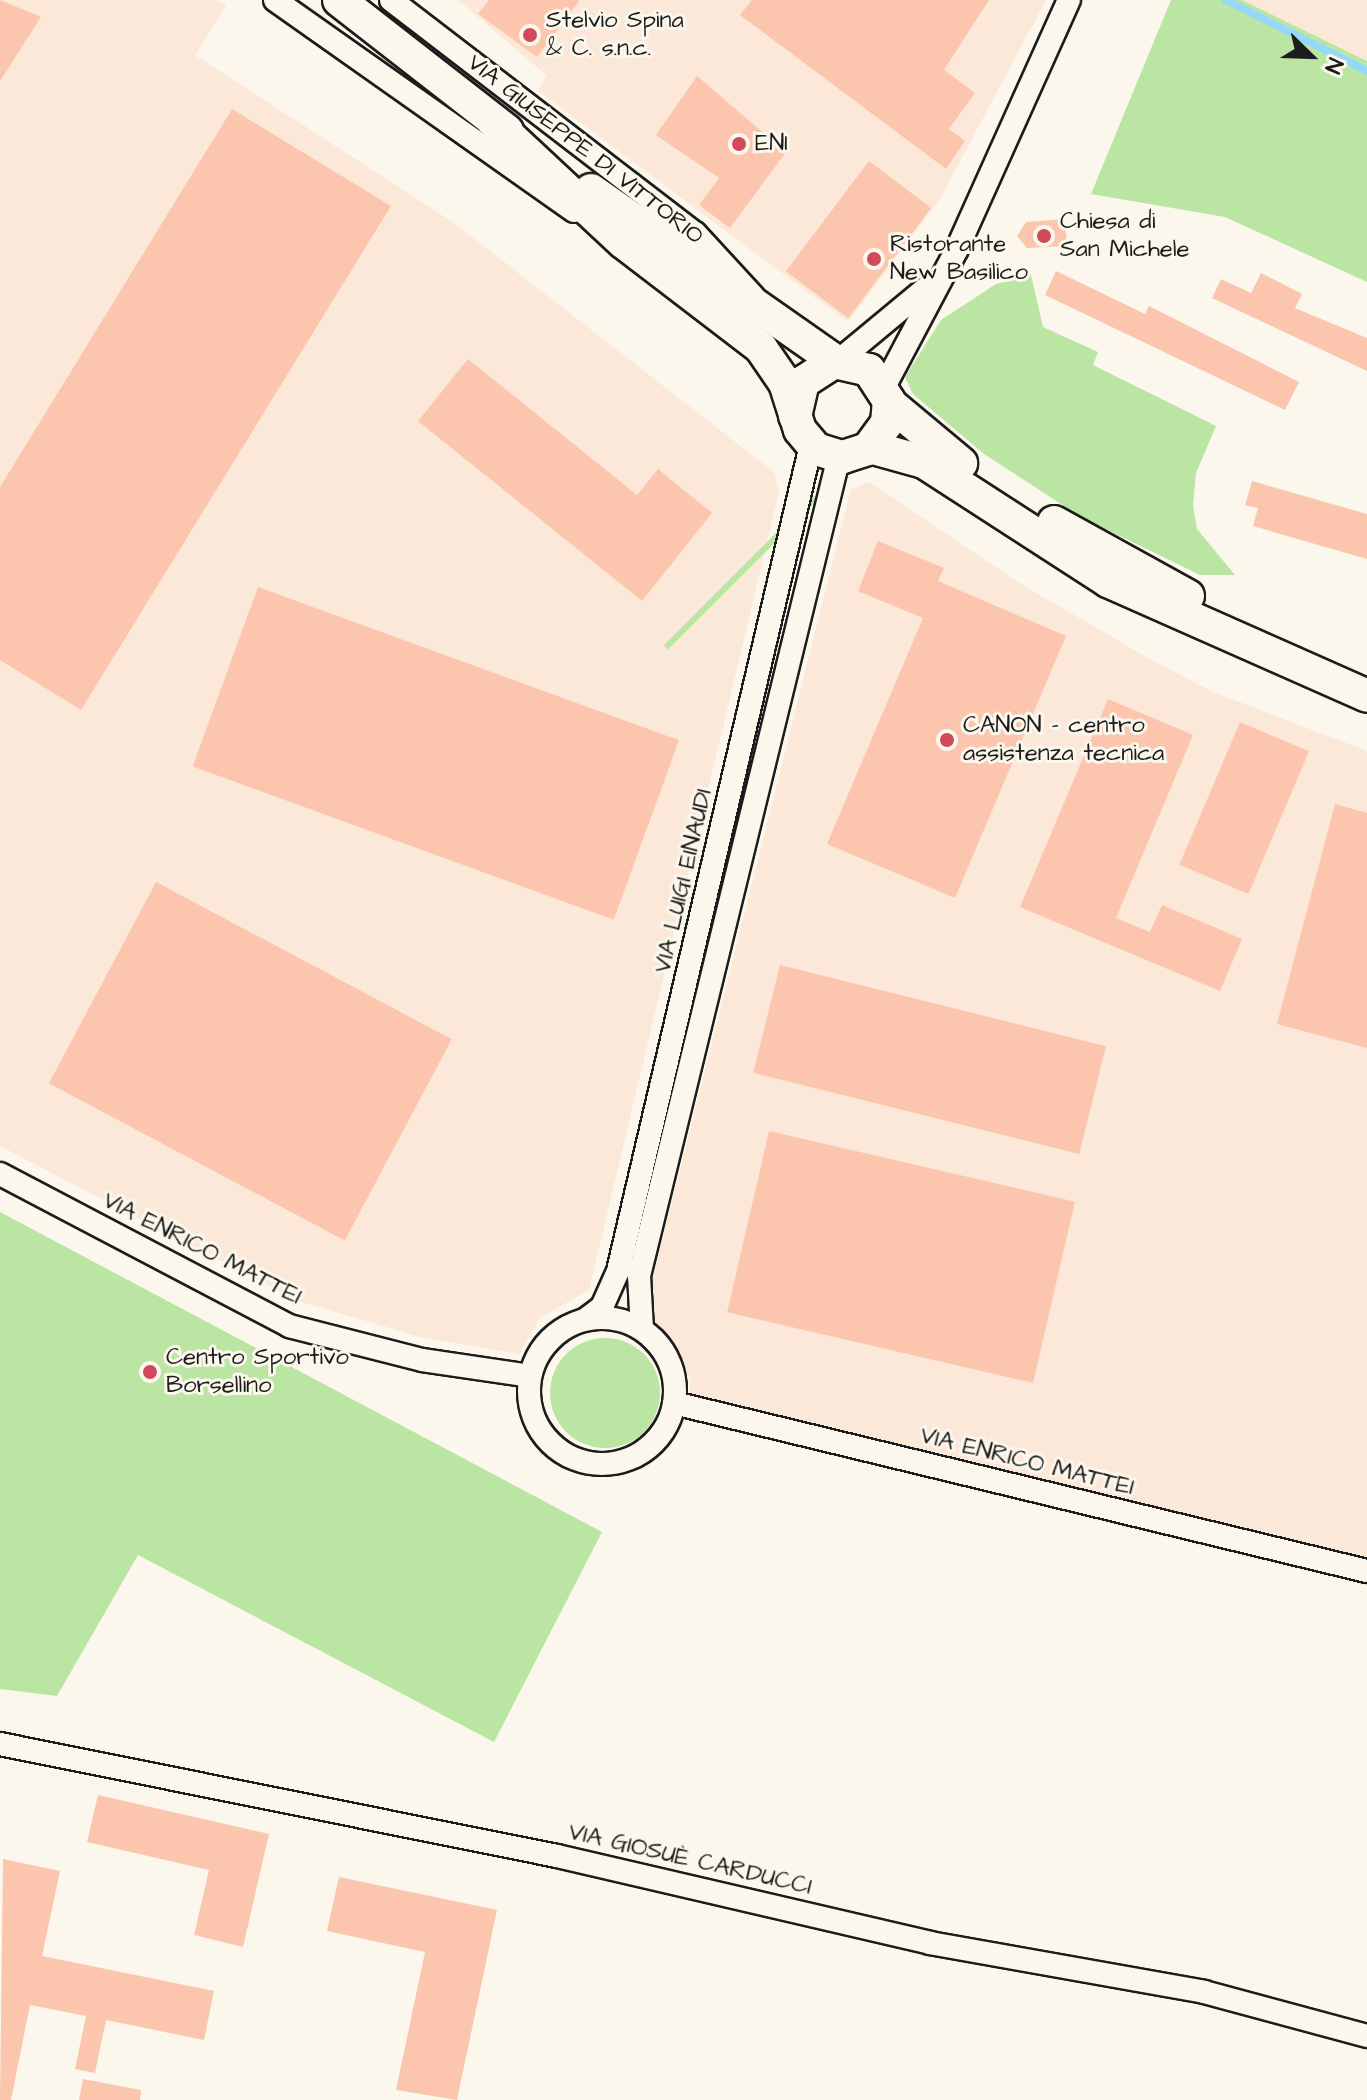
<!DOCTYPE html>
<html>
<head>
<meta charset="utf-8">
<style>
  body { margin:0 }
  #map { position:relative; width:1367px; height:2100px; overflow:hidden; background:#fbf7ec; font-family:"Architects Daughter",sans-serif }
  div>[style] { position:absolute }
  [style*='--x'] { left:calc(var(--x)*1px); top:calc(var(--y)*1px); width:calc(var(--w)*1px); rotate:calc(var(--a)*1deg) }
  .built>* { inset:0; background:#fbe8d9 }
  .green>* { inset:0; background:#bae5a2; transform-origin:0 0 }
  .round { border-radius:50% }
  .stream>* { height:8px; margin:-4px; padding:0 4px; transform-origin:4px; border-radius:4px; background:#95d8f7 }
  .building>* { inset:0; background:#fbc6ad; transform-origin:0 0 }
  .roads { filter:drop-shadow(2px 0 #1c1c1c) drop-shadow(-2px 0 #1c1c1c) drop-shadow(0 2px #1c1c1c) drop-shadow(0 -2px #1c1c1c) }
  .minor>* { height:22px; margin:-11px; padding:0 11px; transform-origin:11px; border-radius:11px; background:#fbf7ec }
  .minor>.ring { margin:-11px; padding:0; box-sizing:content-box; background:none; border:22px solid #fbf7ec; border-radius:50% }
  .secondary>* { height:32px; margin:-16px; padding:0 16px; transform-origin:16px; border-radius:16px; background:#fbf7ec }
  .dots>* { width:22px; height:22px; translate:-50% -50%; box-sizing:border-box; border:4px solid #fbf7ec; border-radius:50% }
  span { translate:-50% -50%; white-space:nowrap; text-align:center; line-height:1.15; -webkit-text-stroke:6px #fbf7ec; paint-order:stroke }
  .poi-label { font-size:24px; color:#1c1c1c }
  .left { translate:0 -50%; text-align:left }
  .street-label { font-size:24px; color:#1c1c1c }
  .north { position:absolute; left:1271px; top:16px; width:80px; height:80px; -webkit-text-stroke:6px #fbf7ec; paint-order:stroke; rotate:113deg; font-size:22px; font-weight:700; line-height:32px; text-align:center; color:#1c1c1c }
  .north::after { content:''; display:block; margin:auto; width:28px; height:36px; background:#1c1c1c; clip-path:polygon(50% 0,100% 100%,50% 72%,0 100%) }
</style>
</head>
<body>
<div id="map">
  <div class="built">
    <i style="clip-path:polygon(0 0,217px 0,226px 6px,195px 55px,454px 223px,774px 472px,779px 492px,589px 1290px,540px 1318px,519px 1354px,420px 1337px,298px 1301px,0 1146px)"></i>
    <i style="clip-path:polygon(458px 0,1046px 0,941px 197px,848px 322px,538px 91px,546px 75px)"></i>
    <i style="clip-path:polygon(1242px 0,1367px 0,1367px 61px)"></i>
    <i style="clip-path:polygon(869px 482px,1021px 584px,1155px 662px,1213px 692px,1367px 751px,1367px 1586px,685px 1420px,691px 1379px,655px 1323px,649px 1293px,851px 489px)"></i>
  </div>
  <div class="green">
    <i style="clip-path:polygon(1171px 0,1242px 0,1367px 61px,1367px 282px,1225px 217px,1091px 194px)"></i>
    <i style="clip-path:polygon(1031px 275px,1043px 327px,1098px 352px,1093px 365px,1216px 426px,1196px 473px,1193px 505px,1197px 529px,1235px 575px,1200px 575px,1081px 517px,984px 454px,913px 394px,905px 377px,941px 320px,996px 284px)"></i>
    <i style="left:813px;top:496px;width:6px;height:211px;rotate:45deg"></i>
    <i style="clip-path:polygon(753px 762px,732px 854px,728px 854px,748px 763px)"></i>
    <i style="clip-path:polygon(0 1212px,602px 1532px,494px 1742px,138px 1555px,57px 1696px,0 1689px)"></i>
    <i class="round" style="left:550px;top:1338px;width:110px;height:110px"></i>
  </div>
  <div class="stream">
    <i style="--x:1226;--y:0;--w:158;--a:26.7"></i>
  </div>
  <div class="building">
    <i style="clip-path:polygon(0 0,41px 17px,0 81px)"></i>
    <i style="clip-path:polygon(489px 0,580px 0,537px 57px,478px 14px)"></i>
    <i style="clip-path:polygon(752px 0,989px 0,944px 70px,975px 93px,949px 129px,965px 141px,946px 169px,740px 15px)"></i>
    <i style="clip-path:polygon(697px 76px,786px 152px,730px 228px,699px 205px,719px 178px,656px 135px)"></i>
    <i style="clip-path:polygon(232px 109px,391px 206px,81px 710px,0 660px,0 487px)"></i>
    <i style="left:869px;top:161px;width:78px;height:138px;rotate:37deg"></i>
    <i style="clip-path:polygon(1065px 219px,1067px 246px,1027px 248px,1017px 236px,1026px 222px)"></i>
    <i style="clip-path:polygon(1056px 271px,1145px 314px,1149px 306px,1299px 382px,1285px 410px,1045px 295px)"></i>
    <i style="clip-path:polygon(1261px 273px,1302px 294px,1295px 308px,1367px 338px,1367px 371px,1212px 298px,1221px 279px,1251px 293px)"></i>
    <i style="clip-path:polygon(468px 359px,637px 495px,658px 469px,712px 513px,642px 601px,418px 421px)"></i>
    <i style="clip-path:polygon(1252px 481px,1367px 514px,1367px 559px,1253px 526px,1258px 508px,1245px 505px)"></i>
    <i style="clip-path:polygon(878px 541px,944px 568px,938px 581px,1066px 636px,955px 898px,827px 844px,923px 618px,858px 591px)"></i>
    <i style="left:258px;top:587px;width:448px;height:191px;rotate:20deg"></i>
    <i style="clip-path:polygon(1108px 699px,1193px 735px,1116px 918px,1150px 932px,1162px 905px,1242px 939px,1220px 991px,1020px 907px)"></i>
    <i style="left:1240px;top:722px;width:75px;height:155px;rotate:23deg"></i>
    <i style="clip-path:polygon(1335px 804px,1367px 813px,1367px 1048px,1277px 1024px)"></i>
    <i style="left:156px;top:882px;width:335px;height:228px;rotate:28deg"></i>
    <i style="left:780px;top:965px;width:336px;height:111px;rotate:14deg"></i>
    <i style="left:769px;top:1131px;width:314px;height:186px;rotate:13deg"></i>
    <i style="clip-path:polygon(98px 1795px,269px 1834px,243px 1947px,194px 1935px,209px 1870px,87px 1842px)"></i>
    <i style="clip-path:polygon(3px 1859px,60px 1871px,42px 1956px,214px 1991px,204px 2040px,106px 2020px,95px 2073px,75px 2069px,86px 2016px,30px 2005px,11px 2100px,0 2100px)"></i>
    <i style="clip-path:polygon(339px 1877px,497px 1910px,457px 2100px,396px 2090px,425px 1952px,327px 1931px)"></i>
    <i style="clip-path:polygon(83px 2079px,141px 2090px,140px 2100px,79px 2100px)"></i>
  </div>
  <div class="roads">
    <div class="minor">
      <i style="--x:275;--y:0;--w:366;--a:35.2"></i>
      <i style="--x:391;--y:0;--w:383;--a:37.5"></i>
      <i style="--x:695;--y:233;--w:86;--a:47.4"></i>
      <i style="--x:837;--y:362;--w:116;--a:-39.7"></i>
      <i style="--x:884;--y:387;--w:156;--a:-62.1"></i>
      <i style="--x:957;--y:249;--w:273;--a:-65.8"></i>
      <i style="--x:0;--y:1174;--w:327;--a:27.7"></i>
      <i style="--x:289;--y:1326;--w:137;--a:14.3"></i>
      <i style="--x:422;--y:1360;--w:109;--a:8.4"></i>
      <i class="ring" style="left:529px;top:1318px;width:124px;height:124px"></i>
      <i style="--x:586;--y:1319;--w:20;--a:-37"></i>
      <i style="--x:602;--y:1307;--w:39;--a:-66"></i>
      <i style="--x:618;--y:1271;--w:848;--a:-76.85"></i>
      <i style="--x:642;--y:1329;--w:53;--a:-93.2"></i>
      <i style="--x:639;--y:1276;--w:844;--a:-76.29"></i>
      <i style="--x:674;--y:1403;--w:713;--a:13.63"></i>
      <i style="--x:0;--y:1744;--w:568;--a:11.37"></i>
      <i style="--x:557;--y:1856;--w:383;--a:13.1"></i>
      <i style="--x:930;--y:1943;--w:278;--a:10.1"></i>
      <i style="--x:1204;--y:1992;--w:169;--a:15.1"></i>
    </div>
    <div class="secondary">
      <i style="--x:339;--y:0;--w:213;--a:37.9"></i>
      <i style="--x:491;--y:119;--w:180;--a:43"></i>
      <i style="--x:623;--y:242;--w:174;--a:37.5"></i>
      <i style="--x:761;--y:348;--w:42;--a:55.6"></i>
      <i style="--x:785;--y:383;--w:49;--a:72.3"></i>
      <i style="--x:800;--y:430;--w:25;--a:50"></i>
      <i style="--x:816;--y:449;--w:28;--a:17"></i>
      <i style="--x:843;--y:457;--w:26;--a:-18"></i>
      <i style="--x:868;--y:449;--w:32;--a:-54"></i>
      <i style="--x:887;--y:423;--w:22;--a:-85"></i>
      <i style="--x:889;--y:401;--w:37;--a:-123"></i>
      <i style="--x:869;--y:370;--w:36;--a:-167"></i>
      <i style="--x:834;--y:362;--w:37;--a:147"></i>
      <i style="--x:803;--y:382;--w:35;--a:103"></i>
      <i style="--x:591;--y:190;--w:300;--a:35"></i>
      <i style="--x:889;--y:403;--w:94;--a:39.8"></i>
      <i style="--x:870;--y:447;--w:56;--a:15.5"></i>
      <i style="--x:924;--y:462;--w:219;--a:32.9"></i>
      <i style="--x:1108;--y:581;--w:283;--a:23.9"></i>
      <i style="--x:1054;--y:522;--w:153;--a:28.9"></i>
    </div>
  </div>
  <div class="dots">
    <i style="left:530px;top:35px;background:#d1495b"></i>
    <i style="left:739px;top:144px;background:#d1495b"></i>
    <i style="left:1044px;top:236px;background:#d1495b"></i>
    <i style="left:874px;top:259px;background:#d1495b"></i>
    <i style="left:947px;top:740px;background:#d1495b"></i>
    <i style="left:150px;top:1372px;background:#d1495b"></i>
  </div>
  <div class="poi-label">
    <span class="left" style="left:546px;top:35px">Stelvio Spina<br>&amp; C. s.n.c.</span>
    <span class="left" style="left:755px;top:144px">ENI</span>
    <span class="left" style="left:1060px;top:236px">Chiesa di<br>San Michele</span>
    <span class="left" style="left:890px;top:259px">Ristorante<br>New Basilico</span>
    <span class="left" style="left:963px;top:740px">CANON - centro<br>assistenza tecnica</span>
    <span class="left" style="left:166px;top:1372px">Centro Sportivo<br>Borsellino</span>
  </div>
  <div class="street-label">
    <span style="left:585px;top:150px;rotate:38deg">VIA GIUSEPPE DI VITTORIO</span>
    <span style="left:684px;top:881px;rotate:-77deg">VIA LUIGI EINAUDI</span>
    <span style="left:202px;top:1249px;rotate:27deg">VIA ENRICO MATTEI</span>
    <span style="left:1027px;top:1462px;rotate:14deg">VIA ENRICO MATTEI</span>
    <span style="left:690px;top:1860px;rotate:13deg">VIA GIOSUÈ CARDUCCI</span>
  </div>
  <div class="north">N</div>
</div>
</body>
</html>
